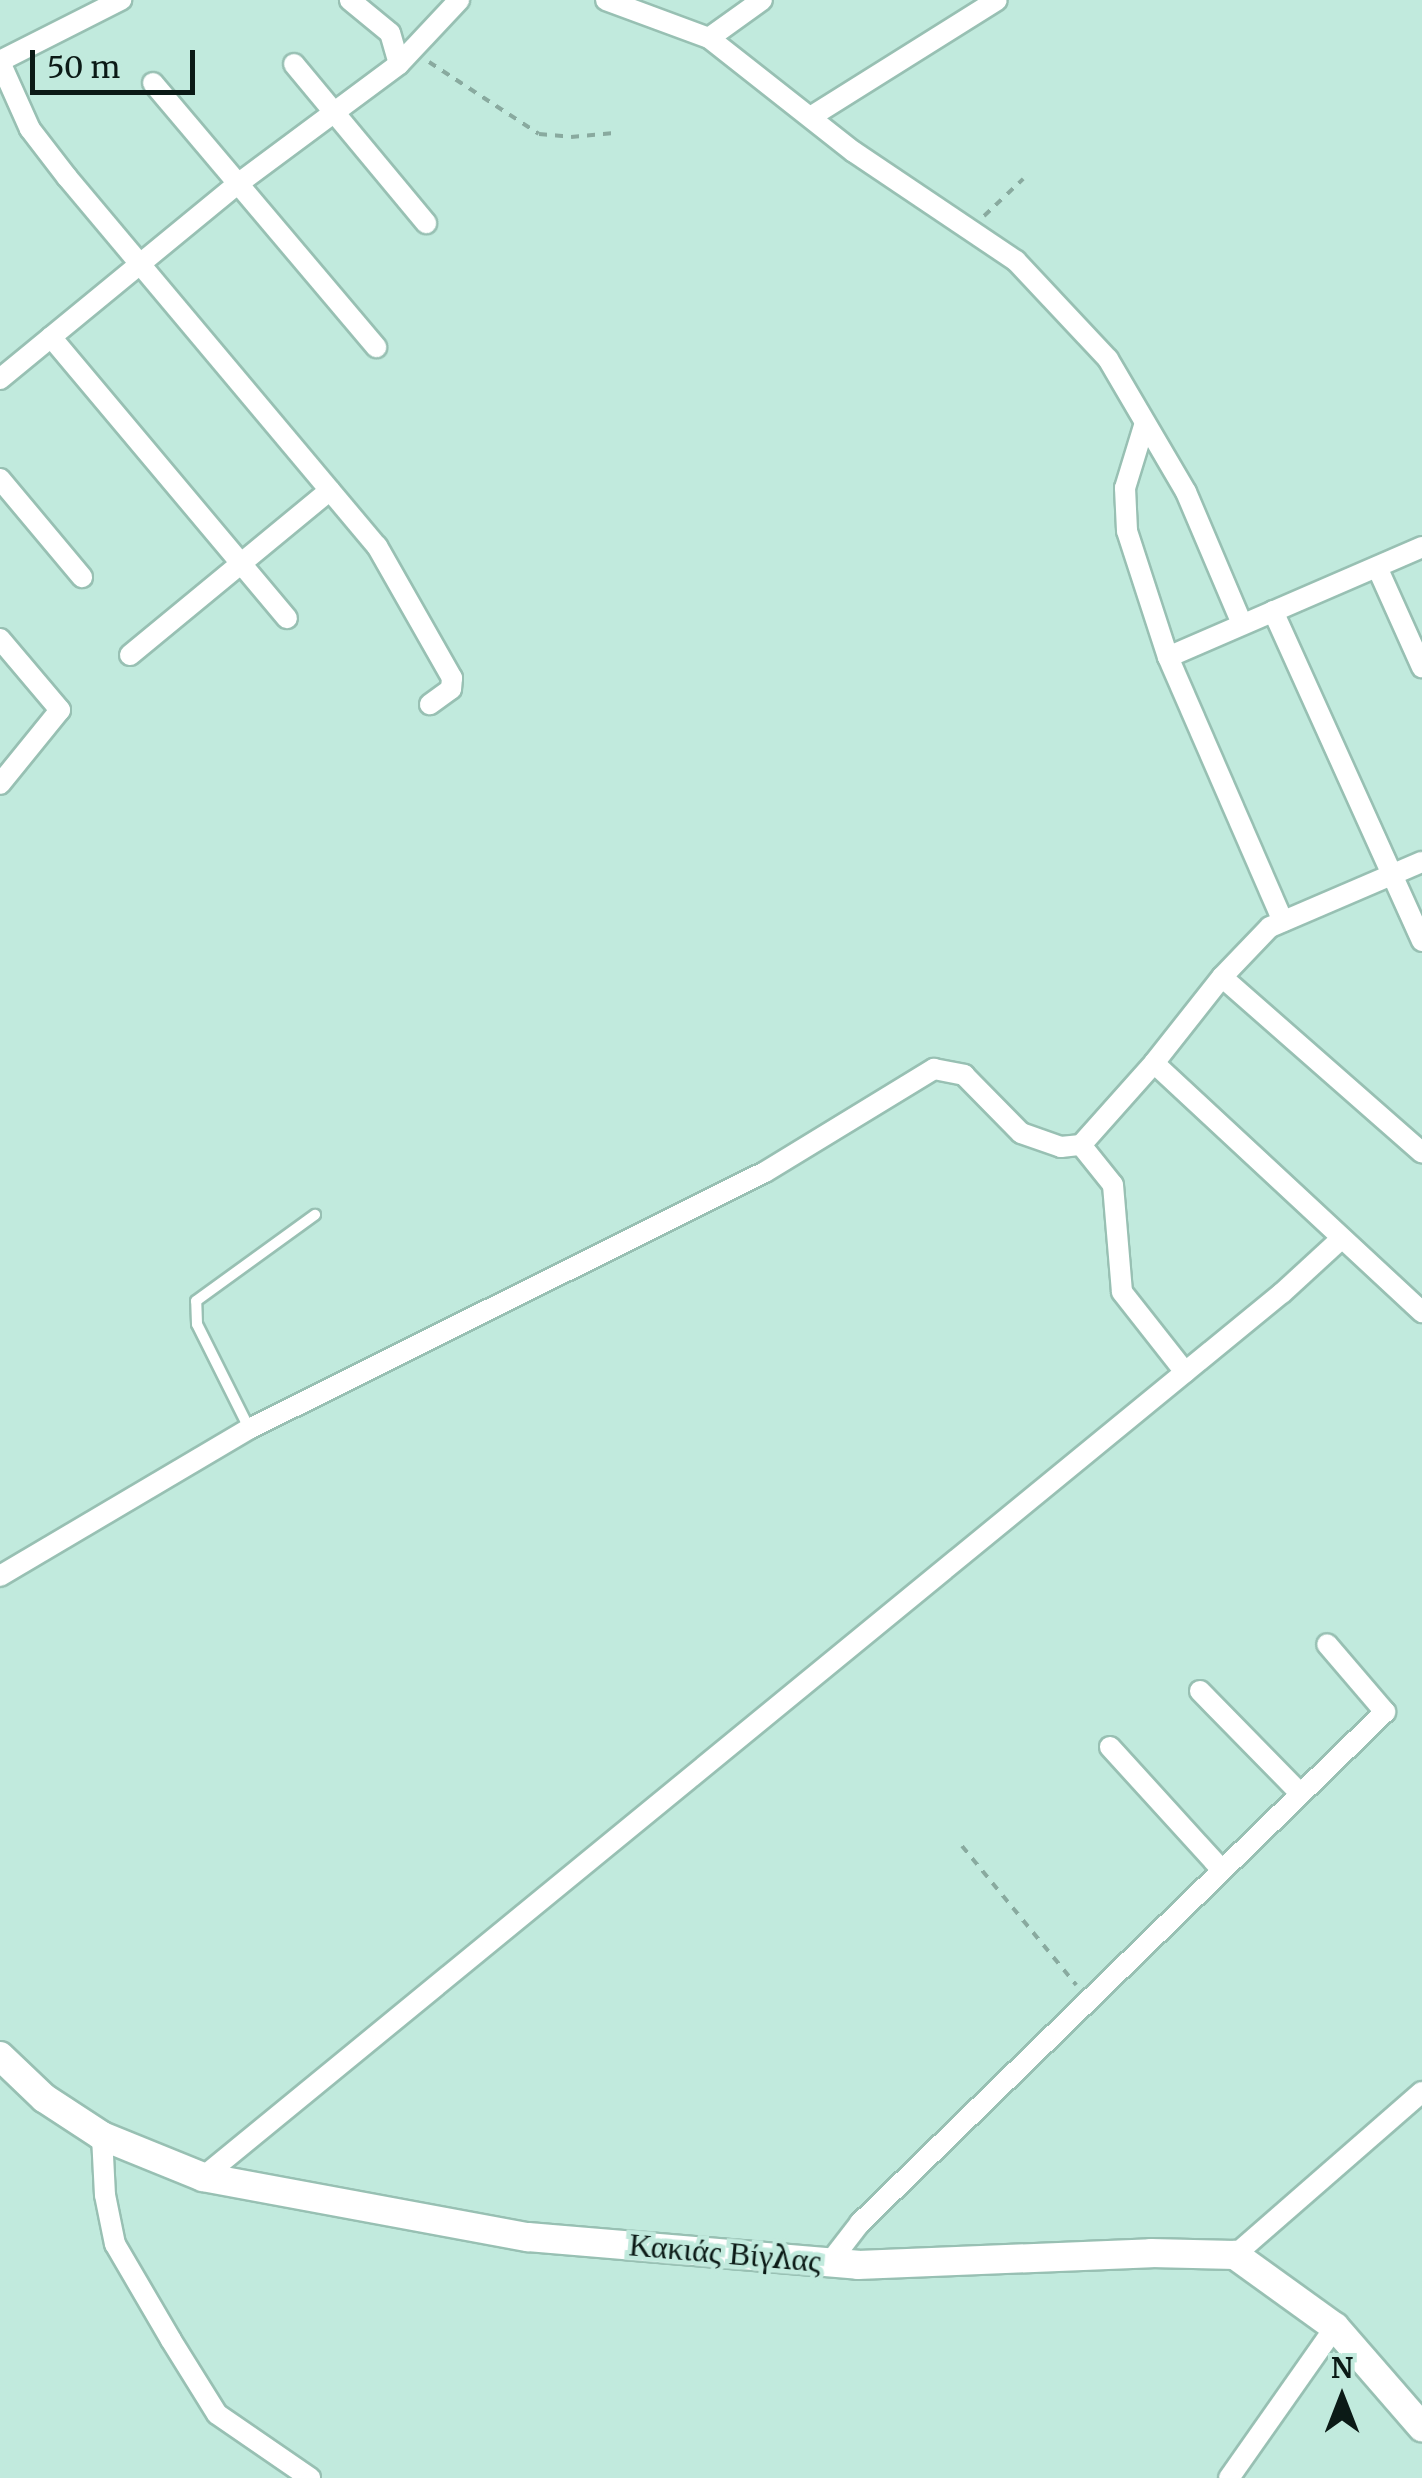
<!DOCTYPE html>
<html>
<head>
<meta charset="utf-8">
<style>
  body { margin:0 }
  #map { position:relative; width:1422px; height:2478px; overflow:hidden; background:#c1eadd; font-family:Merriweather,serif }
  div>[style] { position:absolute }
  [style*='--x'] { left:calc(var(--x)*1px); top:calc(var(--y)*1px); width:calc(var(--w)*1px); rotate:calc(var(--a)*1deg) }
  .path>* { height:4px; margin-top:-2px; transform-origin:0; background:repeating-linear-gradient(90deg,#89aa9f 0 8px,transparent 0 16px) }
  .roads { filter:drop-shadow(2px 0 #98c0b3) drop-shadow(-2px 0 #98c0b3) drop-shadow(0 2px #98c0b3) drop-shadow(0 -2px #98c0b3) }
  .lane>* { height:10px; margin:-5px; padding:0 5px; transform-origin:5px; border-radius:5px; background:#fff }
  .street>* { height:20px; margin:-10px; padding:0 10px; transform-origin:10px; border-radius:10px; background:#fff }
  .secondary>* { height:28px; margin:-14px; padding:0 14px; transform-origin:14px; border-radius:14px; background:#fff }
  span { translate:-50% -50%; white-space:nowrap; text-align:center; line-height:1.15; -webkit-text-stroke:9px #c1eadd; paint-order:stroke }
  .street-label { font-size:32px; color:#0b1a16 }
  .north { position:absolute; left:1292px; top:2348px; width:100px; height:100px; -webkit-text-stroke:8px #c1eadd; paint-order:stroke; rotate:0deg; font-size:28px; font-weight:700; line-height:40px; text-align:center; color:#0b1a16 }
  .north::after { content:''; display:block; margin:auto; width:35px; height:45px; background:#0b1a16; clip-path:polygon(50% 0,100% 100%,50% 72%,0 100%) }
  .scale { position:absolute; left:30px; top:50px; width:165px; height:45px; box-sizing:border-box; border:5px solid #0b1a16; border-top:0; padding-left:12px; font-size:30px; line-height:35px; white-space:nowrap; color:#0b1a16; -webkit-text-stroke:8px #c1eadd; paint-order:stroke }
</style>
</head>
<body>
<div id="map">
  <div class="path">
    <i style="--x:429;--y:62;--w:131;--a:33.2"></i>
    <i style="--x:539;--y:134;--w:32;--a:5"></i>
    <i style="--x:571;--y:137;--w:43;--a:-5.3"></i>
    <i style="--x:984;--y:216;--w:54;--a:-43.5"></i>
    <i style="--x:962;--y:1846;--w:180;--a:50.6"></i>
  </div>
  <div class="roads">
    <div class="lane">
      <i style="--x:249;--y:1428;--w:116;--a:-116.6"></i>
      <i style="--x:197;--y:1324;--w:23;--a:-92"></i>
      <i style="--x:196;--y:1301;--w:147;--a:-35.9"></i>
    </div>
    <div class="street">
      <i style="--x:606;--y:0;--w:110;--a:20.3"></i>
      <i style="--x:709;--y:38;--w:65;--a:-35.6"></i>
      <i style="--x:709;--y:38;--w:184;--a:38.2"></i>
      <i style="--x:854;--y:152;--w:195;--a:33.9"></i>
      <i style="--x:1016;--y:261;--w:134;--a:46.8"></i>
      <i style="--x:1108;--y:359;--w:154;--a:59.6"></i>
      <i style="--x:1186;--y:492;--w:143;--a:67"></i>
      <i style="--x:0;--y:61;--w:136;--a:-26.8"></i>
      <i style="--x:0;--y:62;--w:73;--a:65.9"></i>
      <i style="--x:30;--y:129;--w:61;--a:52.4"></i>
      <i style="--x:67;--y:177;--w:482;--a:50"></i>
      <i style="--x:377;--y:546;--w:152;--a:60.4"></i>
      <i style="--x:452;--y:678;--w:11;--a:95"></i>
      <i style="--x:451;--y:689;--w:26;--a:144"></i>
      <i style="--x:294;--y:64;--w:207;--a:50.3"></i>
      <i style="--x:399;--y:64;--w:88;--a:-46.8"></i>
      <i style="--x:153;--y:83;--w:346;--a:49.8"></i>
      <i style="--x:812;--y:116;--w:218;--a:-32.1"></i>
      <i style="--x:51;--y:337;--w:367;--a:50"></i>
      <i style="--x:0;--y:379;--w:309;--a:-39.4"></i>
      <i style="--x:239;--y:183;--w:199;--a:-36.6"></i>
      <i style="--x:399;--y:64;--w:32;--a:-106"></i>
      <i style="--x:390;--y:33;--w:52;--a:-140.5"></i>
      <i style="--x:1144;--y:426;--w:65;--a:107"></i>
      <i style="--x:1125;--y:488;--w:43;--a:87.3"></i>
      <i style="--x:1127;--y:531;--w:133;--a:72"></i>
      <i style="--x:1168;--y:657;--w:288;--a:66.5"></i>
      <i style="--x:0;--y:479;--w:128;--a:50.1"></i>
      <i style="--x:1377;--y:567;--w:110;--a:65.8"></i>
      <i style="--x:1273;--y:611;--w:362;--a:65.7"></i>
      <i style="--x:0;--y:639;--w:93;--a:49.8"></i>
      <i style="--x:60;--y:710;--w:95;--a:129"></i>
      <i style="--x:130;--y:655;--w:259;--a:-39.5"></i>
      <i style="--x:1168;--y:657;--w:277;--a:-23.4"></i>
      <i style="--x:1222;--y:977;--w:266;--a:41.3"></i>
      <i style="--x:1154;--y:1063;--w:366;--a:42.9"></i>
      <i style="--x:1081;--y:1145;--w:51;--a:51.3"></i>
      <i style="--x:1113;--y:1185;--w:107;--a:85.2"></i>
      <i style="--x:1122;--y:1292;--w:102;--a:51.8"></i>
      <i style="--x:0;--y:1576;--w:289;--a:-30.6"></i>
      <i style="--x:249;--y:1429;--w:576;--a:-26.48"></i>
      <i style="--x:765;--y:1172;--w:198;--a:-31.4"></i>
      <i style="--x:934;--y:1069;--w:31;--a:11"></i>
      <i style="--x:964;--y:1075;--w:81;--a:45.5"></i>
      <i style="--x:1021;--y:1133;--w:42;--a:19.3"></i>
      <i style="--x:1061;--y:1147;--w:20;--a:-6"></i>
      <i style="--x:1081;--y:1145;--w:110;--a:-48.3"></i>
      <i style="--x:1154;--y:1063;--w:110;--a:-51.7"></i>
      <i style="--x:1222;--y:977;--w:69;--a:-46.2"></i>
      <i style="--x:1270;--y:927;--w:165;--a:-23.2"></i>
      <i style="--x:1200;--y:1691;--w:143;--a:45.6"></i>
      <i style="--x:1110;--y:1747;--w:164;--a:47.7"></i>
      <i style="--x:102;--y:2136;--w:59;--a:87.1"></i>
      <i style="--x:105;--y:2195;--w:50;--a:78.5"></i>
      <i style="--x:115;--y:2244;--w:111;--a:59.7"></i>
      <i style="--x:171;--y:2340;--w:87;--a:58.1"></i>
      <i style="--x:217;--y:2414;--w:113;--a:34.5"></i>
      <i style="--x:203;--y:2177;--w:1395;--a:-39.33"></i>
      <i style="--x:1282;--y:1293;--w:80;--a:-42.5"></i>
      <i style="--x:1235;--y:2255;--w:248;--a:-41.1"></i>
      <i style="--x:830;--y:2262;--w:49;--a:-52.4"></i>
      <i style="--x:860;--y:2223;--w:733;--a:-44.23"></i>
      <i style="--x:1385;--y:1712;--w:89;--a:-130.5"></i>
      <i style="--x:1229;--y:2478;--w:184;--a:-54.9"></i>
    </div>
    <div class="secondary">
      <i style="--x:0;--y:2056;--w:61;--a:43.7"></i>
      <i style="--x:44;--y:2098;--w:69;--a:33.2"></i>
      <i style="--x:102;--y:2136;--w:109;--a:22.1"></i>
      <i style="--x:203;--y:2177;--w:330;--a:10.5"></i>
      <i style="--x:528;--y:2237;--w:331;--a:4.8"></i>
      <i style="--x:858;--y:2265;--w:293;--a:-2.3"></i>
      <i style="--x:1151;--y:2253;--w:84;--a:1.4"></i>
      <i style="--x:1235;--y:2255;--w:123;--a:35.8"></i>
      <i style="--x:1335;--y:2327;--w:133;--a:49"></i>
    </div>
  </div>
  <div class="street-label">
    <span style="left:725px;top:2253px;rotate:5deg">Κακιάς Βίγλας</span>
  </div>
  <div class="north">N</div>
  <div class="scale">50 m</div>
</div>
</body>
</html>
